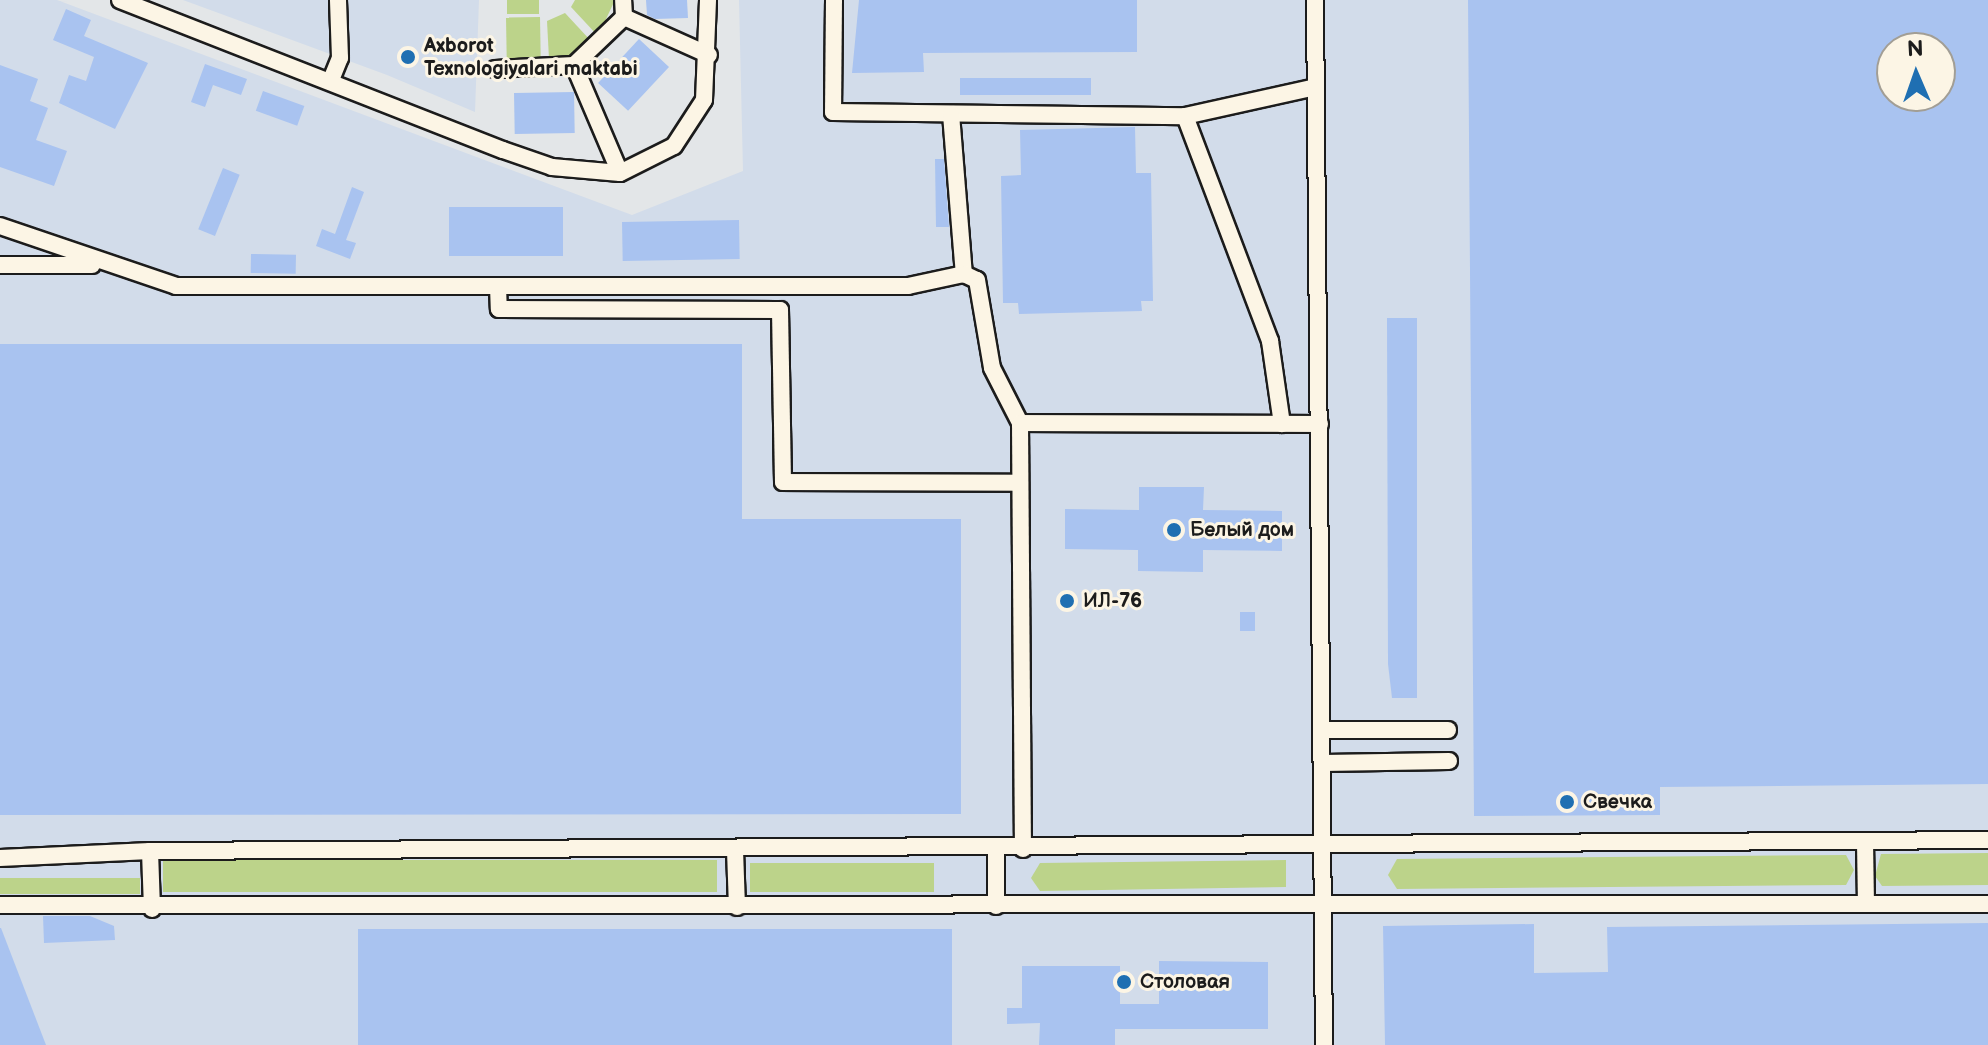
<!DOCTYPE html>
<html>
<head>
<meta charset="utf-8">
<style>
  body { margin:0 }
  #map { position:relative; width:1988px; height:1045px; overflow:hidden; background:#e3e6e8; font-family:"Balsamiq Sans",sans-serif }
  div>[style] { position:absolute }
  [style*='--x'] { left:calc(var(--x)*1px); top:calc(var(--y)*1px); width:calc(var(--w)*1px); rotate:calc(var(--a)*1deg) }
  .built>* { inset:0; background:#d2dcea }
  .green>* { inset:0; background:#bcd38a; transform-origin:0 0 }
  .building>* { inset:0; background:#a9c3f0; transform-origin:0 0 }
  .roads { filter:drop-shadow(2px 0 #1c1c1c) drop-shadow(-2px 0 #1c1c1c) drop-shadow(0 2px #1c1c1c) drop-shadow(0 -2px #1c1c1c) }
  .minor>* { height:16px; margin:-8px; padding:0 8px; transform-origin:8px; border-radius:8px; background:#fcf5e5 }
  .dots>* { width:22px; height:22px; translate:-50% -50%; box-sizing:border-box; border:4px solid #fcf5e5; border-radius:50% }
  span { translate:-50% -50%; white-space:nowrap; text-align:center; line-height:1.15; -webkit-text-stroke:6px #fcf5e5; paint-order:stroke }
  .poi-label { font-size:20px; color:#1c1c1c; font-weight:700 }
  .left { translate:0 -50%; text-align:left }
  .north { position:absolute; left:1876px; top:32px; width:80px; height:80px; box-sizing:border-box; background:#fcf5e5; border:2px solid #a29e95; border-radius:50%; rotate:358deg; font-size:22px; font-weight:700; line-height:32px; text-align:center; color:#1c1c1c }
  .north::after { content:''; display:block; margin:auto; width:28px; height:36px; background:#1f6fb2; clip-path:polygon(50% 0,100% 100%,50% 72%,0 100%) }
</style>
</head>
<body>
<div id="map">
  <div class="built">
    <i style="clip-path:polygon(evenodd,0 0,57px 0,632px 215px,743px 171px,739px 0,1988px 0,1988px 1045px,0 1045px,0 0,1892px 48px,1940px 48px,1940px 96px,1892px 96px,1892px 48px)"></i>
    <i style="clip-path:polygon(183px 0,479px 0,475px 112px,387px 75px)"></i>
  </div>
  <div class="green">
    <i style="left:507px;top:0;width:32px;height:14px"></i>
    <i style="clip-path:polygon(575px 0,615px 0,598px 36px,571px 7px)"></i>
    <i style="clip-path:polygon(565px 13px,591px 41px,570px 58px,549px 59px,547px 21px)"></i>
    <i style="left:540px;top:17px;width:41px;height:34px;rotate:89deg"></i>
    <i style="clip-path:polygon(1988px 853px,1988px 885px,1882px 886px,1875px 876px,1881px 854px)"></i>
    <i style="clip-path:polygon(1846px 855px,1854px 870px,1846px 885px,1397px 889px,1388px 875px,1397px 859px)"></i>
    <i style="left:717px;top:860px;width:32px;height:554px;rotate:90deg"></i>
    <i style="clip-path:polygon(1286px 860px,1286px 887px,1040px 891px,1031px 878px,1040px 863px)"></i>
    <i style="left:750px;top:863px;width:184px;height:29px"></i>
    <i style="left:140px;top:878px;width:16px;height:140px;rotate:90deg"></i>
  </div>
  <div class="building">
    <i style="clip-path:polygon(646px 0,687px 0,688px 18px,655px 19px,647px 15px)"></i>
    <i style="clip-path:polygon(859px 0,1137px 0,1137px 52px,923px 53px,924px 72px,852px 73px)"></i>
    <i style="clip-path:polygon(evenodd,1468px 0,1988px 0,1988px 784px,1660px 787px,1660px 815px,1474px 816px,1468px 0,1892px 48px,1940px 48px,1940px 96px,1892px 96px,1892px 48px)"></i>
    <i style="clip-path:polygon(66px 9px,91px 20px,84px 36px,148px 63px,115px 129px,59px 103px,69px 75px,86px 81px,94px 57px,53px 40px)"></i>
    <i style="left:639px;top:39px;width:41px;height:60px;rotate:43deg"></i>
    <i style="clip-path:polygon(205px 64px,247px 79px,241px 95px,213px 85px,205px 107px,191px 102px)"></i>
    <i style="clip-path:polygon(0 65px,38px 79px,30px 101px,48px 108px,36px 140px,67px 151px,54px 186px,0 167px)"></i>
    <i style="left:1091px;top:78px;width:17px;height:131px;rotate:90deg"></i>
    <i style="left:263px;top:91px;width:44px;height:21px;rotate:20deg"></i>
    <i style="left:574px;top:92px;width:41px;height:60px;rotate:89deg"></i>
    <i style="clip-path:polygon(1135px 127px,1136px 173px,1151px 173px,1153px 301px,1141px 301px,1142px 311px,1019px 314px,1018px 303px,1003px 303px,1001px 176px,1021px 175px,1020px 130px)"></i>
    <i style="clip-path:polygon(935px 159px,944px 159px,949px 227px,936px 227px)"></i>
    <i style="left:223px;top:168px;width:18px;height:66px;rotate:22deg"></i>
    <i style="clip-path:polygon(352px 187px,364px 192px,346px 240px,356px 243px,350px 259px,316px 246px,322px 229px,335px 234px)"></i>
    <i style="left:563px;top:207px;width:49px;height:114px;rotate:90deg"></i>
    <i style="left:739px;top:220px;width:39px;height:117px;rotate:89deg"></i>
    <i style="left:251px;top:254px;width:45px;height:19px;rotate:1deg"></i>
    <i style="clip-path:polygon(1387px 318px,1417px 318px,1417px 698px,1392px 698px,1388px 664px)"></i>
    <i style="clip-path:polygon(0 344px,742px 344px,742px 519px,961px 519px,961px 814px,0 815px)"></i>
    <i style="clip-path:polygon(1139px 487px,1204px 487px,1203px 510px,1282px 511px,1282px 551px,1203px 550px,1203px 572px,1138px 571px,1138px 550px,1065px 549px,1065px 509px,1139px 510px)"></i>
    <i style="left:1240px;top:612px;width:15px;height:19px"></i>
    <i style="clip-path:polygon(43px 916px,90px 916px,114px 926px,115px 940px,44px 943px)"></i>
    <i style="clip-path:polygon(1988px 923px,1988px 1045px,1385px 1045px,1383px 926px,1534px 924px,1534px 973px,1608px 972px,1607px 927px)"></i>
    <i style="clip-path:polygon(0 928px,1px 928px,46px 1045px,0 1045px)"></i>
    <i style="left:952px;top:929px;width:116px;height:594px;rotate:90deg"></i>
    <i style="clip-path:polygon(1159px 961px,1268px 962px,1268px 1029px,1115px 1029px,1115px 1045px,1039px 1045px,1040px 1023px,1007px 1024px,1007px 1008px,1022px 1008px,1022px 966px,1120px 966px,1120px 1004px,1159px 1004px)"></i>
  </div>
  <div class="roads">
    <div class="minor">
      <i style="--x:120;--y:0;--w:411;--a:21.4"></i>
      <i style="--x:503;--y:150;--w:52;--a:19.1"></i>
      <i style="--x:552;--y:167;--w:68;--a:5"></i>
      <i style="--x:620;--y:173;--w:60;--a:-26.6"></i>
      <i style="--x:674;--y:146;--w:55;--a:-56.9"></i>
      <i style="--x:704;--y:100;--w:100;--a:-87.7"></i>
      <i style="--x:834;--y:0;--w:112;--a:90.5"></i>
      <i style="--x:833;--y:112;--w:352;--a:0.7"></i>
      <i style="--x:1185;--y:116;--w:134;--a:-12.5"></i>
      <i style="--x:1315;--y:0;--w:1045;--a:89.51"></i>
      <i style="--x:624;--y:17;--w:93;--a:24.1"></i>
      <i style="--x:574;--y:65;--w:117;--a:66.9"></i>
      <i style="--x:495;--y:69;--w:79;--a:-2.9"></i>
      <i style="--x:574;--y:65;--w:69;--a:-43.8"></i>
      <i style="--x:624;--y:17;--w:17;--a:-93"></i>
      <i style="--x:331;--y:80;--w:24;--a:-68"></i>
      <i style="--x:340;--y:58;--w:58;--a:-92"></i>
      <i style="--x:951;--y:114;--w:161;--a:85.4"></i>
      <i style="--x:1185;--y:116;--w:241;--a:69.3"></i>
      <i style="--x:1270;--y:341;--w:84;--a:81.8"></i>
      <i style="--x:0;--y:226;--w:186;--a:18.8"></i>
      <i style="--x:176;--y:286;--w:732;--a:0"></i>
      <i style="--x:908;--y:286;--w:57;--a:-12.1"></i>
      <i style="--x:964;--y:274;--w:14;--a:25"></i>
      <i style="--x:977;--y:280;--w:89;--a:80.3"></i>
      <i style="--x:992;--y:368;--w:62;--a:63"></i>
      <i style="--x:1020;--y:423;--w:426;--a:89.6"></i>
      <i style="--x:0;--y:265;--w:92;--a:0"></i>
      <i style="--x:498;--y:286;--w:23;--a:88"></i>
      <i style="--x:499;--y:309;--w:281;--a:0.2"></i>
      <i style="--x:780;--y:310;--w:172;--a:89"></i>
      <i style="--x:783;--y:482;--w:237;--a:0.2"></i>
      <i style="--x:1020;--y:423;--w:300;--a:0.2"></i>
      <i style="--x:1322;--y:730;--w:126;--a:0"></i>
      <i style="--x:1323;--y:763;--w:126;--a:-0.9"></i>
      <i style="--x:1865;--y:841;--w:63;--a:89.1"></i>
      <i style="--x:735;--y:850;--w:57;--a:88"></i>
      <i style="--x:996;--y:850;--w:56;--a:90"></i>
      <i style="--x:150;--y:851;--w:58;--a:88"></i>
      <i style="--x:0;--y:858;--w:150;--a:-2.7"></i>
      <i style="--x:150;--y:851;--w:1838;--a:-0.34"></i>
      <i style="--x:0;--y:905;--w:1988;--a:-0.03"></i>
    </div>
  </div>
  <div class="dots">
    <i style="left:408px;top:57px;background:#1f6fb2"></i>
    <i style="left:1174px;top:530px;background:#1f6fb2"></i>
    <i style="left:1067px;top:601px;background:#1f6fb2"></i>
    <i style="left:1567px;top:802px;background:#1f6fb2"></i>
    <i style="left:1124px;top:982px;background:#1f6fb2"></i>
  </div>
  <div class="poi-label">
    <span class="left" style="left:424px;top:58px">Axborot<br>Texnologiyalari maktabi</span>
    <span class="left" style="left:1190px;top:530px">Белый дом</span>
    <span class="left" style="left:1083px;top:601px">ИЛ-76</span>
    <span class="left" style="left:1583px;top:802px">Свечка</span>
    <span class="left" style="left:1140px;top:982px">Столовая</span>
  </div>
  <div class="north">N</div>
</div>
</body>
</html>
